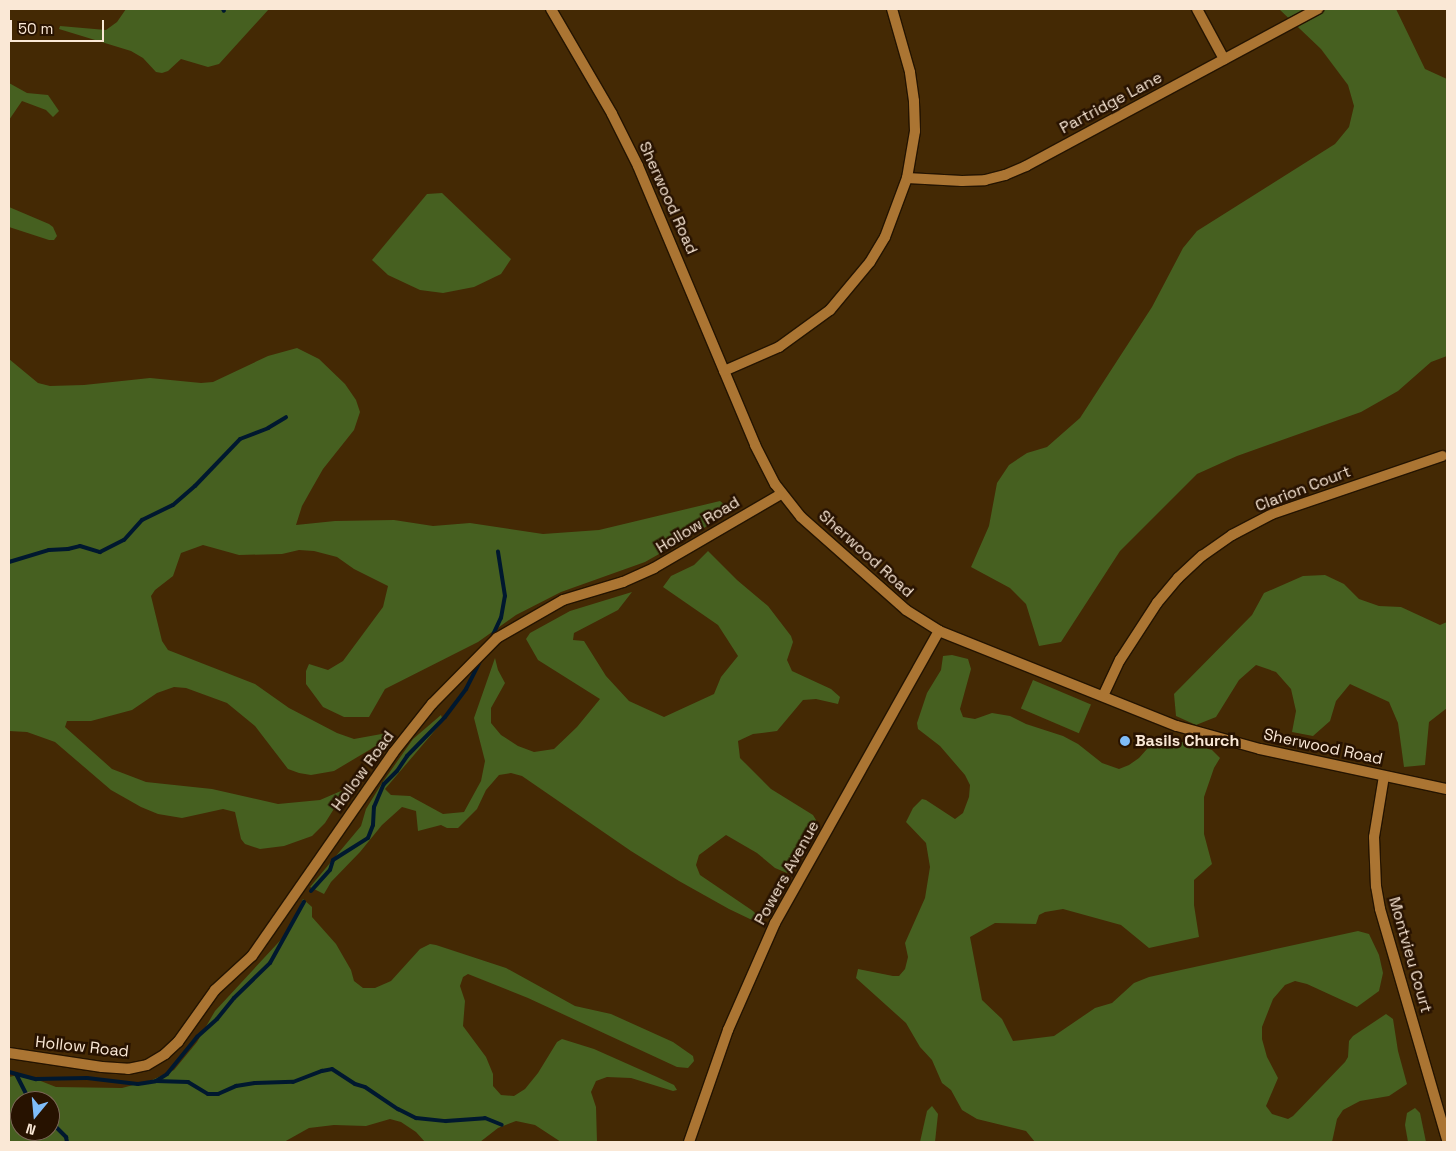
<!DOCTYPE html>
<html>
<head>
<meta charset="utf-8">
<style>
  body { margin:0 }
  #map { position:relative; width:1456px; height:1151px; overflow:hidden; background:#442904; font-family:"Space Grotesk",sans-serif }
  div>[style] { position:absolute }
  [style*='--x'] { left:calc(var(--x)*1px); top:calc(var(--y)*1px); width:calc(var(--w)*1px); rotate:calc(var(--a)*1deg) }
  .green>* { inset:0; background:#466020; transform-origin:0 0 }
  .stream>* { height:4px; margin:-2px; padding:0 2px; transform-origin:2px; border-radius:2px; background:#00182f }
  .roads { filter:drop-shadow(1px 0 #241401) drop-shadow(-1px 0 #241401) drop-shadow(0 1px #241401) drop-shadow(0 -1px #241401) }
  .street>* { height:10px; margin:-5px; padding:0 5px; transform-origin:5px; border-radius:5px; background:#ab7533 }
  .dots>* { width:14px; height:14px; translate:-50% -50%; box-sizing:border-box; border:2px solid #271200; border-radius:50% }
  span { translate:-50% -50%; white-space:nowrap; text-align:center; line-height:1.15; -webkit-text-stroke:5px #271200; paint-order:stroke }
  .street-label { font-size:16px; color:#fae8d6 }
  .poi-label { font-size:16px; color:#fae8d6; font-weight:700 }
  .left { translate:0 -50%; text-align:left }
  .frame { position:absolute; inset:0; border:10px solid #fae8d6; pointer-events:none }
  .north { position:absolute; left:10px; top:1091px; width:50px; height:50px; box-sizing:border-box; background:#271200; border:1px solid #7b6856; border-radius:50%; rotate:197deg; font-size:14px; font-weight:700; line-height:20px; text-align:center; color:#fae8d6 }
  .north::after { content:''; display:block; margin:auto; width:18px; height:22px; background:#7fbdf9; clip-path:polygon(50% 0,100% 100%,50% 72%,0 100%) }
  .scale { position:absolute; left:10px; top:20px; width:94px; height:22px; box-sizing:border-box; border:2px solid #fae8d6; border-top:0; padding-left:6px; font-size:15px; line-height:18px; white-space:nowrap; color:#fae8d6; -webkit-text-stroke:4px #271200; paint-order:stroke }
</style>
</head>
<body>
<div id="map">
  <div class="green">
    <i style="clip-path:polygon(126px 9px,269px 9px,219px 64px,208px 67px,181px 59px,168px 71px,162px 73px,156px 72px,143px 58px,131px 51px,59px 29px,60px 26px,106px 30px,117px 22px)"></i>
    <i style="clip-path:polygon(1279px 9px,1396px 9px,1425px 69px,1447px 79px,1447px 356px,1431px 362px,1398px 391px,1361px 412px,1237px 456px,1197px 474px,1120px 551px,1061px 642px,1039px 646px,1026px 604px,1010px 588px,971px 567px,989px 526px,997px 483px,1009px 465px,1027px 453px,1047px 447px,1080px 418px,1152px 307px,1183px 248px,1197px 231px,1335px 144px,1349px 127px,1354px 106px,1348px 85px,1321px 49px)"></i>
    <i style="clip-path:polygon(9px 83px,27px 93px,48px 95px,59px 111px,53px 117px,46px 110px,22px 101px,9px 120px)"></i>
    <i style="clip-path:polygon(442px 193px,511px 259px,501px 274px,474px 287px,443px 293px,420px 290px,388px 275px,372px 260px,427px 194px)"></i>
    <i style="clip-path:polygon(9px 207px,49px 224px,53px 227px,57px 236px,54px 240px,49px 240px,9px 227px)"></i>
    <i style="clip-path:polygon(297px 348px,319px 359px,345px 384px,356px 400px,360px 412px,354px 430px,323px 469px,311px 490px,302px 506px,296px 525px,335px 521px,394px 520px,433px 526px,470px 523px,543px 534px,599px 530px,720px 501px,731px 510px,698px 532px,645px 562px,561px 592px,516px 615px,478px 642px,385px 689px,369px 717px,344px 717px,323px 707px,306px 684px,306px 671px,309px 664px,328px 670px,343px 661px,383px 607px,388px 586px,354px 569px,337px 557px,314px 551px,299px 550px,282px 554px,239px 555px,203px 545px,181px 553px,173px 576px,155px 590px,151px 596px,162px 641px,168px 650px,255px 684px,289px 708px,337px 733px,354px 739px,387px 733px,381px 743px,334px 771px,311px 775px,299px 773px,288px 769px,255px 726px,227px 703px,186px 688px,174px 687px,157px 693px,132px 710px,91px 721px,67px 721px,65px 727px,112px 769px,146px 782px,212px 789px,278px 804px,320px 800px,341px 791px,344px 793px,325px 823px,312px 836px,284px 846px,260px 849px,245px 844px,241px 839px,235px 812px,223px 809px,182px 818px,158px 814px,141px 807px,111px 790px,55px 742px,27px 732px,9px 731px,9px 359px,38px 383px,50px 386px,84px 385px,150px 378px,201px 383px,213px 382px,268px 356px)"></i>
    <i style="clip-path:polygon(708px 551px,737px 580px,768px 606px,791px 636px,793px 642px,787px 660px,792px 671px,831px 689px,840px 697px,838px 704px,816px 699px,803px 700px,777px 731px,753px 734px,738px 741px,740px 758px,771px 789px,813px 815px,816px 820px,787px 873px,775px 868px,757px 853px,726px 835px,699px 855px,696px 865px,700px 875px,753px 911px,757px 915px,756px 920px,752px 920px,729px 909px,679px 881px,631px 851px,522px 776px,511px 773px,499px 775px,486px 790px,477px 809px,458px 828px,447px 828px,441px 825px,418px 831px,416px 811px,402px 807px,382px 825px,360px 852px,331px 882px,324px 894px,310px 887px,361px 826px,366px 809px,382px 783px,413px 739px,441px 715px,443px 721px,385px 789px,391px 795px,410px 796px,443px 814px,464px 812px,481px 781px,485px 761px,474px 718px,495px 658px,498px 670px,505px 683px,491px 708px,491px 723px,501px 735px,518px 746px,534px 752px,554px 749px,577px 727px,600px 699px,538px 660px,526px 639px,530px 633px,570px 611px,632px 592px,618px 610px,574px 633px,573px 640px,584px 641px,606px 676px,629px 701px,664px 717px,714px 694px,721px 677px,738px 656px,718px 625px,663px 587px,671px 576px,694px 565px)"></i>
    <i style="clip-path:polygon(1325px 575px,1344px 584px,1359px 599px,1379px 606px,1401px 607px,1440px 625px,1447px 622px,1447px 708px,1429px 722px,1425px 765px,1404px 767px,1398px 723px,1389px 702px,1350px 684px,1336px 701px,1330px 721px,1313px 736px,1292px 732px,1296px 711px,1291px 689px,1276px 672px,1256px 665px,1239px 680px,1216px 717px,1196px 725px,1176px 716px,1174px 694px,1252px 615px,1264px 593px,1303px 576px)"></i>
    <i style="clip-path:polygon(952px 655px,968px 659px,971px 669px,960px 709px,963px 717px,975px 719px,992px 713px,1010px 716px,1026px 724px,1063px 736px,1078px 744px,1102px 763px,1119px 769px,1129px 765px,1139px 758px,1155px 740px,1164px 737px,1212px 750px,1220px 758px,1214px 768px,1204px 797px,1204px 834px,1212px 864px,1194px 880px,1194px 905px,1199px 937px,1149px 948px,1121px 925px,1063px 909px,1045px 912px,1039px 915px,1036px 924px,995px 923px,970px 937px,982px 1000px,1002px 1019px,1013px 1041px,1054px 1036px,1095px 1008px,1112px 1003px,1134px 983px,1149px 977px,1358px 931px,1369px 934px,1379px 955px,1383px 973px,1379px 991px,1357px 1007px,1307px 984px,1295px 981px,1285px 985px,1273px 999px,1262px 1027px,1262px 1039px,1267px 1057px,1278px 1078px,1266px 1106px,1272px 1114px,1288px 1119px,1293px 1116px,1345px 1062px,1348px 1057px,1349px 1041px,1353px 1036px,1386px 1014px,1393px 1019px,1398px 1051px,1407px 1084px,1389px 1096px,1360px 1101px,1343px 1110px,1337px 1119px,1332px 1142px,1035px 1142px,1026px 1131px,977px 1119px,962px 1110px,951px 1090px,942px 1083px,932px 1060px,920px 1047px,906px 1023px,856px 978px,858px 969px,893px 976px,899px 976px,905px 969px,908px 957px,905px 943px,925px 898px,930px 867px,926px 843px,906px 822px,913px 808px,922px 799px,926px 800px,955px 819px,963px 813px,969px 797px,970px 785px,965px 775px,940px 746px,918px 729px,917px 723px,927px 693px,941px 670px,943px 656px)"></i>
    <i style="left:1033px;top:680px;width:63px;height:31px;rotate:23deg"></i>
    <i style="clip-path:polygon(evenodd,303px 899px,312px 907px,312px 917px,336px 944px,351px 970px,354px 981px,363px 988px,375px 988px,391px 981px,420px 949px,430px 944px,436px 945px,506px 968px,575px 1006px,611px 1014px,673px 1042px,693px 1056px,694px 1061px,688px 1068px,677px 1067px,528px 998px,468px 974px,463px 977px,460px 986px,465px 1001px,463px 1026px,486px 1057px,493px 1074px,493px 1086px,501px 1095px,514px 1096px,525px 1089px,538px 1073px,557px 1042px,562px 1039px,594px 1049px,657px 1077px,674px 1085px,677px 1090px,673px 1091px,631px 1078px,607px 1077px,596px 1081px,591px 1092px,596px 1107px,597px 1142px,561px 1142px,535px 1125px,516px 1121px,498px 1128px,480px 1142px,425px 1142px,416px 1132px,401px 1122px,390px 1119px,366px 1126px,334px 1125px,309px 1128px,284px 1142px,9px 1142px,9px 1077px,23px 1074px,56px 1087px,122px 1088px,152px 1080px,174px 1070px,197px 1042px,215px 1011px,289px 931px,303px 899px,20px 1101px,50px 1101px,50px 1131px,20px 1131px,20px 1101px)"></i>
    <i style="clip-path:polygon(932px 1106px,938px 1114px,935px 1142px,920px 1142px,927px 1111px)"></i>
    <i style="clip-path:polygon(1415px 1108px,1420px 1113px,1426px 1142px,1408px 1142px,1405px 1125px,1407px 1113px)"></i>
  </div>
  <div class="stream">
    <i style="--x:223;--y:9;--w:2;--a:63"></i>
    <i style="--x:9;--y:562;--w:42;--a:-16.7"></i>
    <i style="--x:49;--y:550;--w:19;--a:-3"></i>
    <i style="--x:68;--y:549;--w:12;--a:-14"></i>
    <i style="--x:80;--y:546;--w:21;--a:17"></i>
    <i style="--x:100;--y:552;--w:27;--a:-27"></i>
    <i style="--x:124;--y:540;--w:27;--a:-48"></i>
    <i style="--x:142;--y:520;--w:34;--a:-26"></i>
    <i style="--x:173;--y:505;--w:29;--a:-41"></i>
    <i style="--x:195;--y:486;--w:65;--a:-46.2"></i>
    <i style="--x:240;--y:439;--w:30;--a:-21"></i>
    <i style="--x:268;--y:428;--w:21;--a:-31"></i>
    <i style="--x:491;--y:639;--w:23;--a:-65"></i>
    <i style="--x:501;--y:618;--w:22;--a:-80"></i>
    <i style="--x:505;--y:596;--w:45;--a:-99"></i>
    <i style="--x:311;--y:891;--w:28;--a:-48"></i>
    <i style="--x:330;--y:870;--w:10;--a:-73"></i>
    <i style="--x:333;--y:860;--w:41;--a:-32.2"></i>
    <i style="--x:368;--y:838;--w:14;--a:-69"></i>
    <i style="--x:373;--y:825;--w:18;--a:-87"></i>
    <i style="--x:374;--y:807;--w:25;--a:-67"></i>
    <i style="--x:384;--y:784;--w:18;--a:-45"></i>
    <i style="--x:397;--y:771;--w:18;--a:-56"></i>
    <i style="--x:407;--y:756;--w:54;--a:-45.7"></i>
    <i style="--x:445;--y:717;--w:35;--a:-53"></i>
    <i style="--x:466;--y:689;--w:34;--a:-63"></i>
    <i style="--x:9;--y:1072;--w:28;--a:15"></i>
    <i style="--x:36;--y:1079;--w:51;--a:-1.1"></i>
    <i style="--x:87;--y:1078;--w:51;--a:6.7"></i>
    <i style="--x:138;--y:1084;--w:18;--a:-9"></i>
    <i style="--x:156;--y:1081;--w:13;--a:-32"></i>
    <i style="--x:167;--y:1074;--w:48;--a:-51"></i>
    <i style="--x:197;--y:1037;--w:27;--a:-42"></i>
    <i style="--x:217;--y:1019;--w:27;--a:-51"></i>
    <i style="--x:234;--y:998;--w:50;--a:-44.2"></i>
    <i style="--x:270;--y:963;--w:70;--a:-60.9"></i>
    <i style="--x:16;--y:1074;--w:25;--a:63"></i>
    <i style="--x:27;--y:1096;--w:16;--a:0"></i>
    <i style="--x:43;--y:1096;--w:5;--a:68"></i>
    <i style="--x:156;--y:1081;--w:32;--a:2"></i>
    <i style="--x:188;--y:1082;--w:23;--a:31"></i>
    <i style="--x:208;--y:1094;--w:10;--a:0"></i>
    <i style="--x:218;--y:1094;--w:20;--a:-24"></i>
    <i style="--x:236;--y:1086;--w:19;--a:-9"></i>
    <i style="--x:255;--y:1083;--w:38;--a:-2"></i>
    <i style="--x:293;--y:1082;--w:31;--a:-21"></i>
    <i style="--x:322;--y:1071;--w:10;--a:-11"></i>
    <i style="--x:332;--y:1069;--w:27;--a:33"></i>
    <i style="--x:355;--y:1084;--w:10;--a:17"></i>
    <i style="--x:365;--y:1087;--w:40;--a:34"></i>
    <i style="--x:398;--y:1109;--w:20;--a:27"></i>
    <i style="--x:416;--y:1118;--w:30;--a:6"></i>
    <i style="--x:446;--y:1121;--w:39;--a:-4"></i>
    <i style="--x:485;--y:1118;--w:18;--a:22"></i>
    <i style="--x:50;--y:1121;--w:23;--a:45"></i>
    <i style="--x:66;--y:1137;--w:5;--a:79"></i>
  </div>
  <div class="roads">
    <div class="street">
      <i style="--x:551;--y:9;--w:121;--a:59.8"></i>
      <i style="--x:612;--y:114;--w:58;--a:63.4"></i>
      <i style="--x:638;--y:166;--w:303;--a:67.2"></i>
      <i style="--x:755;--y:445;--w:44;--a:62.9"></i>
      <i style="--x:775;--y:484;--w:42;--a:51.8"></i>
      <i style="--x:801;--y:517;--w:140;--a:41.5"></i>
      <i style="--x:906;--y:610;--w:39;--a:32"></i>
      <i style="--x:939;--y:631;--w:256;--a:21.8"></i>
      <i style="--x:1177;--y:726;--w:86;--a:15.5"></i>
      <i style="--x:1260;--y:749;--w:191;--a:12.1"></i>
      <i style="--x:1197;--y:9;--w:57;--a:61.6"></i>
      <i style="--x:907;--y:178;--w:55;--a:3.1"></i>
      <i style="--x:962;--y:181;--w:23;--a:-2"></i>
      <i style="--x:985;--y:180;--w:21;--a:-14"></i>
      <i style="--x:1005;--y:175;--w:23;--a:-23"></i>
      <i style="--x:1026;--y:166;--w:332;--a:-28.3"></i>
      <i style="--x:724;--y:371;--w:60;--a:-23.6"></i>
      <i style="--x:779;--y:347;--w:63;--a:-36"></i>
      <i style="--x:830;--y:310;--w:62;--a:-50.2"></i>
      <i style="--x:870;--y:262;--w:29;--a:-59"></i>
      <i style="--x:885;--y:237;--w:63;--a:-69.6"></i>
      <i style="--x:907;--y:178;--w:48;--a:-80.3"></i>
      <i style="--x:915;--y:131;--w:30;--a:-92"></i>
      <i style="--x:914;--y:101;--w:29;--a:-98"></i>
      <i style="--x:910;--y:72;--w:66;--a:-105.9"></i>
      <i style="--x:1103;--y:696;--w:40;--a:-65"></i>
      <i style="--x:1120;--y:660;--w:68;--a:-57"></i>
      <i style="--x:1157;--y:603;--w:33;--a:-50"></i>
      <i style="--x:1178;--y:578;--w:33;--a:-43"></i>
      <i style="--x:1202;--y:556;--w:37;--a:-35"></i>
      <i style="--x:1232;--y:535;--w:45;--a:-27.7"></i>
      <i style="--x:1272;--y:514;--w:180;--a:-18.8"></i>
      <i style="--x:1384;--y:776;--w:62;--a:99.3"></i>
      <i style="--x:1374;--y:837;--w:49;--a:87.7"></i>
      <i style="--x:1376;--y:886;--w:23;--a:80"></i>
      <i style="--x:1380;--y:909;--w:241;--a:73.8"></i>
      <i style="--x:9;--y:1053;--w:94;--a:8.6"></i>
      <i style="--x:102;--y:1067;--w:26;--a:4"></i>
      <i style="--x:128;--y:1069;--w:19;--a:-12"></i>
      <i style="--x:147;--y:1065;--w:21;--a:-31"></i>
      <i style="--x:165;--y:1054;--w:18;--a:-43"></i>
      <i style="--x:178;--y:1042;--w:64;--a:-54.6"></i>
      <i style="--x:215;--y:990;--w:50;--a:-42.6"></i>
      <i style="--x:252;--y:956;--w:247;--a:-55.2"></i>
      <i style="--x:393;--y:753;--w:63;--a:-51.5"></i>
      <i style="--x:432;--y:704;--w:93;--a:-45.4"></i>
      <i style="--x:497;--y:638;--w:76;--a:-29.9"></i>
      <i style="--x:563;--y:600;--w:63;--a:-16.7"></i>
      <i style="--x:623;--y:582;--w:34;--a:-24"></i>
      <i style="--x:654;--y:568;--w:147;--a:-30.2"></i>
      <i style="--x:689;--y:1142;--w:119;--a:-70.8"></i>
      <i style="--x:728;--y:1030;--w:117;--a:-66.3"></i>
      <i style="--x:775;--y:923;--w:335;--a:-60.7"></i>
    </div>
  </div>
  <div class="dots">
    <i style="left:1125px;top:741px;background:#7fbdf9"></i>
  </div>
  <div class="street-label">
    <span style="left:1111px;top:103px;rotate:-28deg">Partridge Lane</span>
    <span style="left:668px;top:198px;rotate:66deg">Sherwood Road</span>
    <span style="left:1303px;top:489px;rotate:-21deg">Clarion Court</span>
    <span style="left:698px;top:525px;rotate:-31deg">Hollow Road</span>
    <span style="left:866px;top:554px;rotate:42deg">Sherwood Road</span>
    <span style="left:1323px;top:747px;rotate:12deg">Sherwood Road</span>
    <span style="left:363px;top:771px;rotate:-54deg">Hollow Road</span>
    <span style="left:787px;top:873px;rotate:-61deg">Powers Avenue</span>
    <span style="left:1410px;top:955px;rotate:74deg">Montvieu Court</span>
    <span style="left:82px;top:1047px;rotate:6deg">Hollow Road</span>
  </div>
  <div class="poi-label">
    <span class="left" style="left:1135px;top:741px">Basils Church</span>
  </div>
  <div class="frame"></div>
  <div class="north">N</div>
  <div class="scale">50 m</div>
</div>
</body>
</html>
